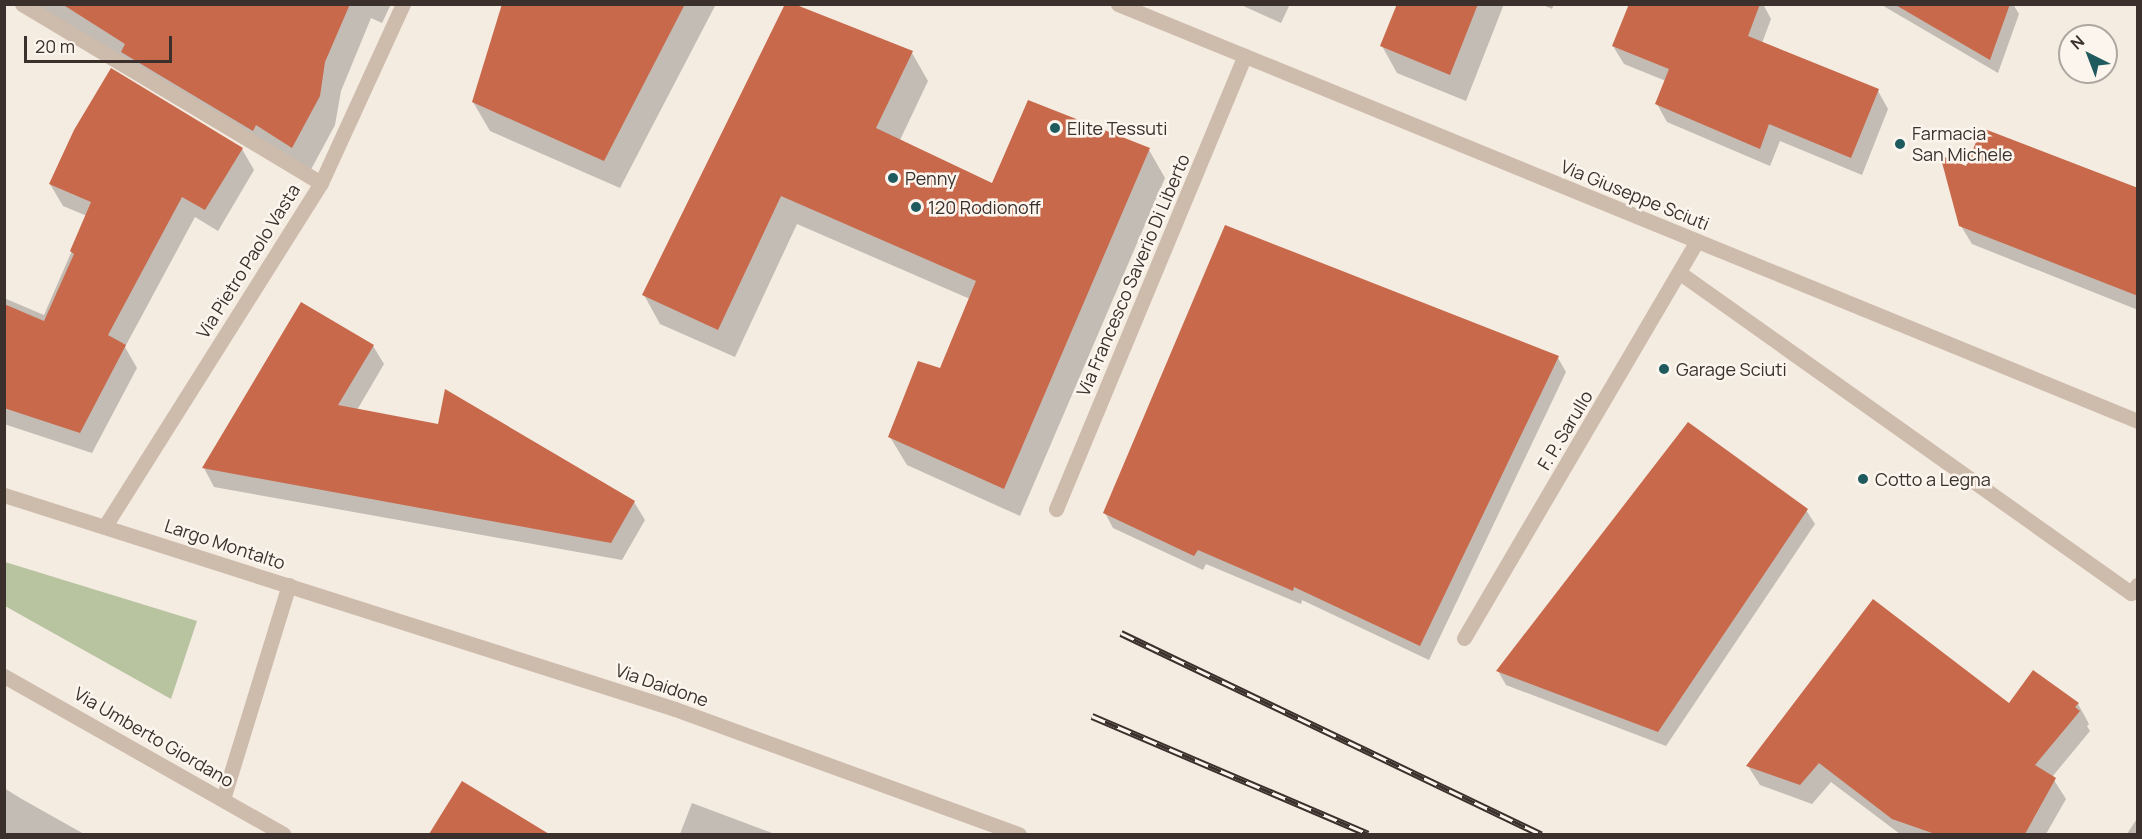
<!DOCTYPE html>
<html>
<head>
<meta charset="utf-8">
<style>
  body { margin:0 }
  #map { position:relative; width:2142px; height:839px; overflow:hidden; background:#f4ebe1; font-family:Manrope,sans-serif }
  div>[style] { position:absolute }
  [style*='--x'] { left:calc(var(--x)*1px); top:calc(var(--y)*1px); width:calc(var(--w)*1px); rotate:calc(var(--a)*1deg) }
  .green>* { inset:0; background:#b8c4a0 }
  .shadow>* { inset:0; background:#0003 }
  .building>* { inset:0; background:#c8694b }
  .minor>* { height:15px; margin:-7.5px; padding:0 7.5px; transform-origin:7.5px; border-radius:7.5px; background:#cdbbac }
  .tertiary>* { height:15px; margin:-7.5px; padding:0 7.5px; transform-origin:7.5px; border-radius:7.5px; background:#cdbbac }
  .rail>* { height:7px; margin-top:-3.5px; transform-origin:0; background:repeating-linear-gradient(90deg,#fbf5ee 0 14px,#3b302b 0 28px); box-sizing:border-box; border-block:2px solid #3b302b }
  .dots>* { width:16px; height:16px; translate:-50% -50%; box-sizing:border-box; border:3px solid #fbf5ee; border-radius:50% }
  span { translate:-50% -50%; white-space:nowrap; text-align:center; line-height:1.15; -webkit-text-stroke:5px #fbf5ee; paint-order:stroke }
  .poi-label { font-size:18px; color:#3b302b }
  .left { translate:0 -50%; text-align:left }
  .street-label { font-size:18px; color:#3b302b }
  .frame { position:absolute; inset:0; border:6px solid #3b302b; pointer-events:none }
  .north { position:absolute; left:2058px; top:24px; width:60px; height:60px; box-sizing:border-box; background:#fbf5ee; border:2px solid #aea6a0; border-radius:50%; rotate:318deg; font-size:16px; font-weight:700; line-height:24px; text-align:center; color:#3b302b }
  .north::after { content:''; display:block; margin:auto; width:21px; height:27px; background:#1f5a5e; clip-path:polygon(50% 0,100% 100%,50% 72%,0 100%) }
  .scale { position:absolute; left:24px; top:36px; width:148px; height:27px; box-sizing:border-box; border:3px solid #3b302b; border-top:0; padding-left:8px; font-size:18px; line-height:21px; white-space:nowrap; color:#3b302b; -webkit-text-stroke:4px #fbf5ee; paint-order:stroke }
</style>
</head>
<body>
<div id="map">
  <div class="green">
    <i style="clip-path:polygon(5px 562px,197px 621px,171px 699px,5px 606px)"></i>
  </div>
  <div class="shadow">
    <i style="clip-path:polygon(35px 4px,391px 4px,382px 23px,371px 18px,341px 91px,335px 125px,308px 175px)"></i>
    <i style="clip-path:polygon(504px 4px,716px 4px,620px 188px,490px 131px,473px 102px)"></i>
    <i style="clip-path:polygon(1239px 4px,1290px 4px,1281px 23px)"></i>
    <i style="clip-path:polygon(1398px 4px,1504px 4px,1466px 101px,1397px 73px,1382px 46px)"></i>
    <i style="clip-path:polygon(1541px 4px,1554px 4px,1552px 9px)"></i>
    <i style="clip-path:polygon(1630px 4px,1763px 4px,1771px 19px,1762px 43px,1878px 91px,1888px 109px,1862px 175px,1780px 141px,1770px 166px,1667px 122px,1657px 104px,1666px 81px,1624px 64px,1613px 46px)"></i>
    <i style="clip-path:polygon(1880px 4px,2013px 4px,2019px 14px,1998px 73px)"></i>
    <i style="clip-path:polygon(912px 53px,928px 81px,900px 140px,993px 185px,1149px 150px,1165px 178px,1020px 516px,907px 465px,890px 437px,940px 370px,970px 299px,797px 224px,735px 357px,660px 324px,644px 295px)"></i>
    <i style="clip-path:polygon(242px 149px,254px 170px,218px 231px,195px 217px,125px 347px,137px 368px,92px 453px,4px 424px,4px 298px,44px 315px,87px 216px,63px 206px,50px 184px)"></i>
    <i style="clip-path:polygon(1967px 168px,2138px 189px,2138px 310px,1972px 244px,1961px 226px)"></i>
    <i style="clip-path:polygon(301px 304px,373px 346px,384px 364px,357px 410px,634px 502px,645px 520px,622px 560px,214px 487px,204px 468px)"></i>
    <i style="clip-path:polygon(1558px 358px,1566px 372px,1429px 660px,1302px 600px,1301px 604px,1206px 564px,1203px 570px,1113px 528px,1105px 513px)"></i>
    <i style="clip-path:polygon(1806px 510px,1815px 524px,1666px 746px,1506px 685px,1498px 671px)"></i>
    <i style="clip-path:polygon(2078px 704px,2089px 724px,2087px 726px,2090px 731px,2052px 777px,2066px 799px,2046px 834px,1900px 834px,1831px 782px,1812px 804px,1760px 785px,1748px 766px)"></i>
    <i style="clip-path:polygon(463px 783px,521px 831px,519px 834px,431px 834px)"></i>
    <i style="clip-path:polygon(4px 788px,20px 798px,84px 834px,4px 834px)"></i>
    <i style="clip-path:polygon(692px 803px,775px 834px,680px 834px)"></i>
    <i style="clip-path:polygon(2138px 817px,2138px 834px,2127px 834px)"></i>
  </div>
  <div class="building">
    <i style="clip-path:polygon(62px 4px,350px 4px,325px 62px,320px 96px,292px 148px,256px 125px,253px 131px,121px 52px,125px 44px)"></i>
    <i style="clip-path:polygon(502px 4px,685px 4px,604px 161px,472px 102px)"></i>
    <i style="clip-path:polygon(785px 4px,794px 4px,913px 51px,876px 128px,992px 183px,1028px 100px,1150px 148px,1004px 489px,888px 437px,918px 361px,940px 368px,976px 281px,781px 196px,718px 330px,642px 295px)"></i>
    <i style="clip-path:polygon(1397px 4px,1478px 4px,1450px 75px,1380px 46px)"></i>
    <i style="clip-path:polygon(1629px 4px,1760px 4px,1748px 36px,1879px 89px,1851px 158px,1769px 124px,1760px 149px,1655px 104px,1669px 69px,1612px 46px)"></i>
    <i style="clip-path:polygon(1894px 4px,2010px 4px,1990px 60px)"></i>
    <i style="clip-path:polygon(111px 68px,243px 148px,205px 210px,182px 197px,108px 335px,126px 345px,80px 433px,4px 408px,4px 304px,44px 321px,74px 254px,70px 251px,91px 202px,49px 184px,74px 130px)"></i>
    <i style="clip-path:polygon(1982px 128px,2138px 188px,2138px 296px,1959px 226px,1940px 155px,1966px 166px)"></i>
    <i style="clip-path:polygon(1225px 225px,1559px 356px,1420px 646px,1294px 587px,1293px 591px,1198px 550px,1194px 556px,1103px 513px)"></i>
    <i style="clip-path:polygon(301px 302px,374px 345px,338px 405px,438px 424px,445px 389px,635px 501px,611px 543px,202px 468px)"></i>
    <i style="clip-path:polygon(1688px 422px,1808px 509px,1658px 732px,1496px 671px)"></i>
    <i style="clip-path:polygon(1873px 599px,2009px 703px,2033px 670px,2079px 703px,2075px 707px,2080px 711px,2035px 765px,2056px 778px,2025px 834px,1935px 834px,1892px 819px,1819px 763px,1800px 785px,1746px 766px)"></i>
    <i style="clip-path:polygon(462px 781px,549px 834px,429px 834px)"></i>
  </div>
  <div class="minor">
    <i style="--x:22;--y:4;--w:348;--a:30.9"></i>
    <i style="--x:1680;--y:273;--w:553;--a:35.36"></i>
    <i style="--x:2131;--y:593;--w:11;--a:-52"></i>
    <i style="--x:4;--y:495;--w:704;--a:17.69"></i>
    <i style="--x:675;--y:709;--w:366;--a:20"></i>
    <i style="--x:1056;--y:509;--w:491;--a:-67.4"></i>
    <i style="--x:105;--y:526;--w:405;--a:-57.8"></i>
    <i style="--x:321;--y:183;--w:197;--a:-65.4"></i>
    <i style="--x:1464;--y:638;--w:460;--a:-59.6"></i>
    <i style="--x:4;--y:676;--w:321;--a:29.5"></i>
    <i style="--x:223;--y:799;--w:224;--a:-72.9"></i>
  </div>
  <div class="tertiary">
    <i style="--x:1118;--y:4;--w:1102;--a:22.24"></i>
  </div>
  <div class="rail">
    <i style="--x:1121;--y:633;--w:466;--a:25.6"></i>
    <i style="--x:1092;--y:716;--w:300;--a:23.1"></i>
  </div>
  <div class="dots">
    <i style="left:1055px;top:128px;background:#1f5a5e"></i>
    <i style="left:1900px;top:144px;background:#1f5a5e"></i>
    <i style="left:893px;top:178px;background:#1f5a5e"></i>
    <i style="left:916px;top:207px;background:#1f5a5e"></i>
    <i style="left:1664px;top:369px;background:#1f5a5e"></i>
    <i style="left:1863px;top:479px;background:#1f5a5e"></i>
  </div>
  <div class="poi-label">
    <span class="left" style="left:1067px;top:128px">Elite Tessuti</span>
    <span class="left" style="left:1912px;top:144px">Farmacia<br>San Michele</span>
    <span class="left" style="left:905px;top:178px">Penny</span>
    <span class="left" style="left:928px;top:207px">120 Rodionoff</span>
    <span class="left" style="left:1676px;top:369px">Garage Sciuti</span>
    <span class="left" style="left:1875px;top:479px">Cotto a Legna</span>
  </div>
  <div class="street-label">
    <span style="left:1635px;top:195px;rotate:22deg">Via Giuseppe Sciuti</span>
    <span style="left:248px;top:261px;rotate:-58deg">Via Pietro Paolo Vasta</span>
    <span style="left:1133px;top:275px;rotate:-67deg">Via Francesco Saverio Di Liberto</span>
    <span style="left:1565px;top:430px;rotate:-59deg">F. P. Sarullo</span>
    <span style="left:225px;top:544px;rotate:18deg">Largo Montalto</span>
    <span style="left:662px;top:685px;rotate:19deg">Via Daidone</span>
    <span style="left:154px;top:737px;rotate:30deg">Via Umberto Giordano</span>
  </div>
  <div class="frame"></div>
  <div class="north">N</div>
  <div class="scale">20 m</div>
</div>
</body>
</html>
